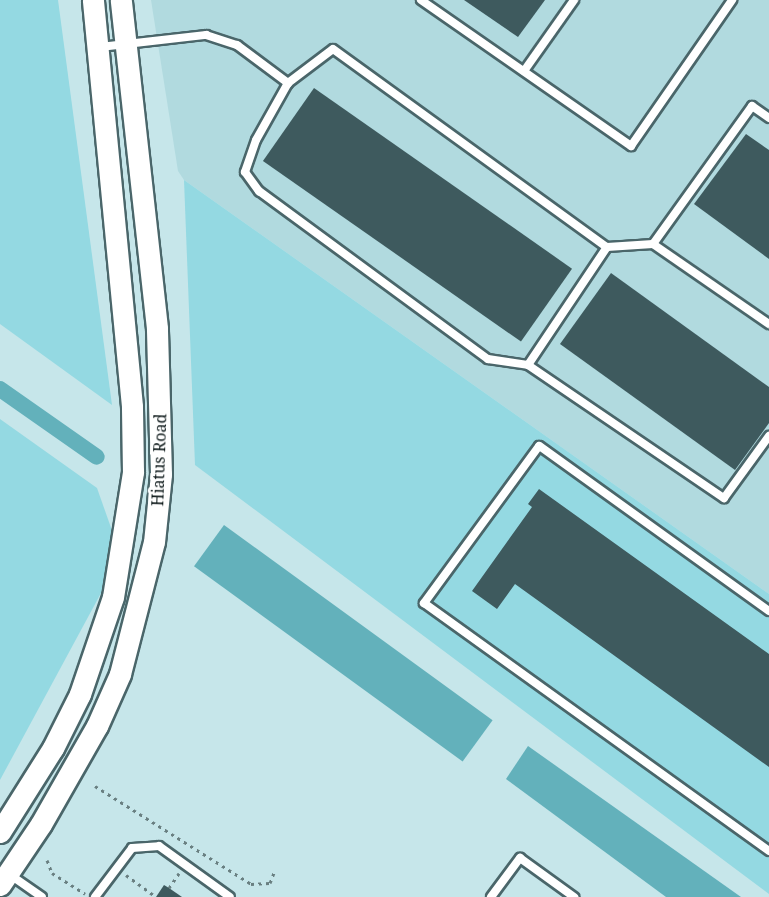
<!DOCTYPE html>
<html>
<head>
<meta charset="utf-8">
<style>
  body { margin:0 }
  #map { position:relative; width:769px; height:897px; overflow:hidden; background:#c6e6ea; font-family:"Noto Serif",serif }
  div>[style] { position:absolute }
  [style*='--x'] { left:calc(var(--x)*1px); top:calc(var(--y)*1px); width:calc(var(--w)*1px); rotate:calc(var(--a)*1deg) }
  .built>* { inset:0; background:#b1dadf }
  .green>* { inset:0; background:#94d9e2 }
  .water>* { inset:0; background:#63b1bb; transform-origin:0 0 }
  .canal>* { height:16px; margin:-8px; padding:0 8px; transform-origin:8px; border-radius:8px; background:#63b1bb }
  .building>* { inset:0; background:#3e5a5e; transform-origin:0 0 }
  .path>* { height:3px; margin-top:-1.5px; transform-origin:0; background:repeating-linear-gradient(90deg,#697f81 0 3px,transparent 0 7.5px) }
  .roads { filter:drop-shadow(2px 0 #4a666a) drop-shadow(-2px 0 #4a666a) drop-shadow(0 2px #4a666a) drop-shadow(0 -2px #4a666a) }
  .lane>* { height:8px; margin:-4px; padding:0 4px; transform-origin:4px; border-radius:4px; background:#fff }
  .secondary>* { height:21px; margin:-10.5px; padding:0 10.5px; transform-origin:10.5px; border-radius:10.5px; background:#fff }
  span { translate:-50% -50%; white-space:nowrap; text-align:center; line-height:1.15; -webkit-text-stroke:6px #fff; paint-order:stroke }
  .street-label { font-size:16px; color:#0a1617 }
</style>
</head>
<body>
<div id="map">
  <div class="built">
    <i style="clip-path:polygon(151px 0,769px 0,769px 594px,184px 180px,178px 171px)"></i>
  </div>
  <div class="green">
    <i style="clip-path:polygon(0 0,58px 0,112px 405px,0 324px)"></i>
    <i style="clip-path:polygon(184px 180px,769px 594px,769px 894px,195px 465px)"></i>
    <i style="clip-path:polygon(0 419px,97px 488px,121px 556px,0 780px)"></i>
  </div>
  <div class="water">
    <i style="left:224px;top:525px;width:332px;height:51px;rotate:36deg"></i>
    <i style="clip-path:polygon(528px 746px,741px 897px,666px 897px,506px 779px)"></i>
  </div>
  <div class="canal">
    <i style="--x:0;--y:389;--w:118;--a:35"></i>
  </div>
  <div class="building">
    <i style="clip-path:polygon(464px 0,545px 0,518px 37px)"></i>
    <i style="left:314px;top:88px;width:315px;height:89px;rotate:35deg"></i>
    <i style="clip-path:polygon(746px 134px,769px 150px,769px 259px,694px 204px)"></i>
    <i style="clip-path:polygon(611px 273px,769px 387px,769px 423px,735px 470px,560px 344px)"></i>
    <i style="clip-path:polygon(539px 489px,769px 654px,769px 767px,515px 584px,497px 609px,472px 591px,532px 507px,528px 504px)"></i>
    <i style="clip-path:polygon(164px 885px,169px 888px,182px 897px,156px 897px)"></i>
  </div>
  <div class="path">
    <i style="--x:95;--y:786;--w:184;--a:32.1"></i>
    <i style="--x:251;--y:884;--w:19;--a:-3"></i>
    <i style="--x:270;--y:883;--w:14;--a:-69"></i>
    <i style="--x:47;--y:860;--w:14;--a:69"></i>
    <i style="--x:52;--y:873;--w:39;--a:32"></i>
    <i style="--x:126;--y:875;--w:37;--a:36"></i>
    <i style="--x:169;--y:888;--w:18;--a:-56"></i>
  </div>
  <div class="roads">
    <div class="lane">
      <i style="--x:421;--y:0;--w:256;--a:34.8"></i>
      <i style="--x:631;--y:146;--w:178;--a:-55.3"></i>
      <i style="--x:100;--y:47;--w:107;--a:-6.5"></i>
      <i style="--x:206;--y:35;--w:33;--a:18"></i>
      <i style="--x:237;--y:45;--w:64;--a:36.7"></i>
      <i style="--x:288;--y:83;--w:56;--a:-37.1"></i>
      <i style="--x:333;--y:49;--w:338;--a:35.9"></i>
      <i style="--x:607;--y:247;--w:46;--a:-3.7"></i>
      <i style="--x:653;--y:244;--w:170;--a:-54.3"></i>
      <i style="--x:752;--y:106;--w:21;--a:35"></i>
      <i style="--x:524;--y:71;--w:87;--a:-54.8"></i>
      <i style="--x:288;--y:83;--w:65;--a:119.3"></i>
      <i style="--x:256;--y:140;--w:34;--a:109"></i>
      <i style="--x:245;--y:172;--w:24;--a:54"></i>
      <i style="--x:259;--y:191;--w:284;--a:36.3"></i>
      <i style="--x:488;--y:359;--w:40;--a:8.5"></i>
      <i style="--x:528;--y:365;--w:142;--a:-56.2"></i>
      <i style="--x:653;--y:244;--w:141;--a:34.6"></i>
      <i style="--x:528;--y:365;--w:237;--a:34.2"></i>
      <i style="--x:724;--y:498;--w:77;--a:-54"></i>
      <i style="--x:769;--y:611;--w:283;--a:-144.3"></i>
      <i style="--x:539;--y:446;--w:195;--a:126.2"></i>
      <i style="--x:424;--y:603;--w:425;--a:35.7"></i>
      <i style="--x:9;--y:874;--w:40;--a:34.9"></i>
      <i style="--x:95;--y:897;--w:61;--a:-52.9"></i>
      <i style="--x:132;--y:848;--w:27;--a:-4"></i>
      <i style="--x:159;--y:846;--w:87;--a:35.7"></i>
      <i style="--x:491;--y:897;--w:49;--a:-53.4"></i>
      <i style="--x:520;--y:858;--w:67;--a:35.8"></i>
    </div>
    <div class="secondary">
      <i style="--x:0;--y:832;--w:99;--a:-57.8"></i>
      <i style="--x:53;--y:748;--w:60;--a:-63.4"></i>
      <i style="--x:80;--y:694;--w:102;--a:-71.2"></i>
      <i style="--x:113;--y:597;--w:127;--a:-80.9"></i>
      <i style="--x:133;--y:472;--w:66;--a:-90.9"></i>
      <i style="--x:132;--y:406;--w:408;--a:-95.5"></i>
      <i style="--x:0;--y:885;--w:73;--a:-56.1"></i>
      <i style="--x:41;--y:824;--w:113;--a:-60.3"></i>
      <i style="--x:97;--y:726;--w:57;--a:-66.1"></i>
      <i style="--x:120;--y:674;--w:136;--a:-75.6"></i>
      <i style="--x:154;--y:542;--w:68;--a:-84.1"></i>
      <i style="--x:161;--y:474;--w:146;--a:-91.6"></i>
      <i style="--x:157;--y:328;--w:330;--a:-96.3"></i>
    </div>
  </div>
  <div class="street-label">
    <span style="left:159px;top:460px;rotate:-88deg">Hiatus Road</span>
  </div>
</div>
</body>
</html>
